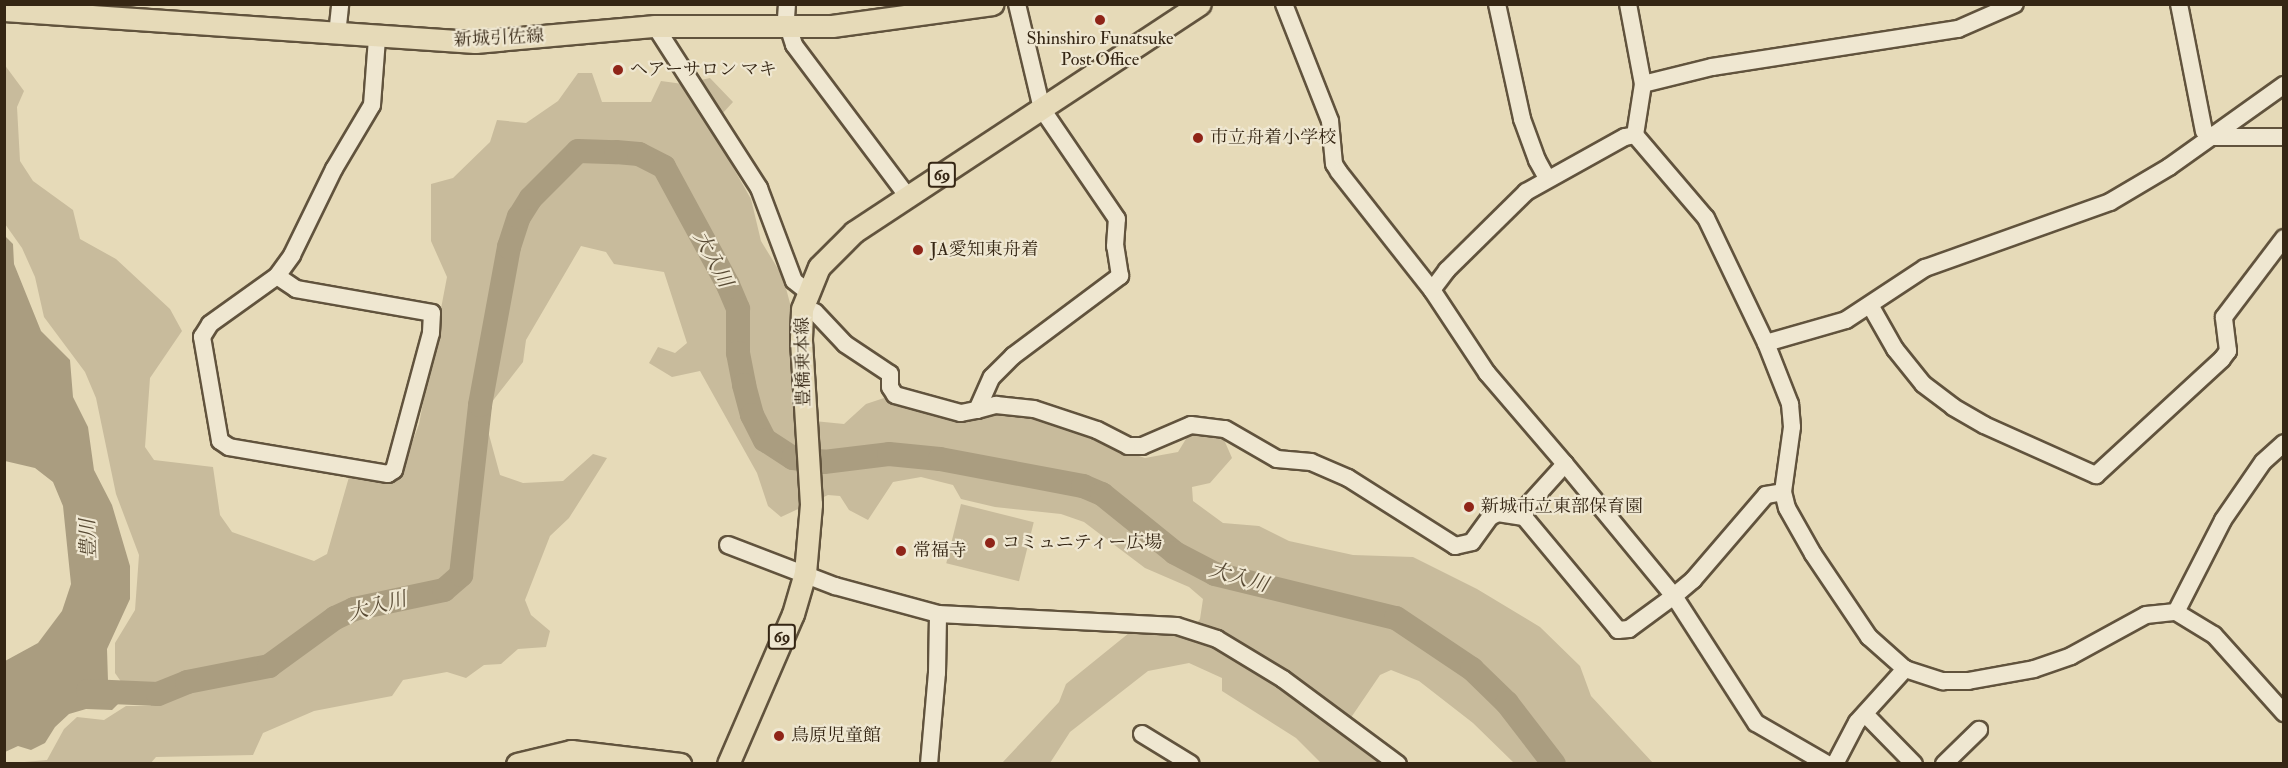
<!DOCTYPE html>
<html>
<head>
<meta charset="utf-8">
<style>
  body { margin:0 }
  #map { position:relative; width:2288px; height:768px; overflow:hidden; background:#e6dab8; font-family:"IM FELL Double Pica","Noto Serif JP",serif }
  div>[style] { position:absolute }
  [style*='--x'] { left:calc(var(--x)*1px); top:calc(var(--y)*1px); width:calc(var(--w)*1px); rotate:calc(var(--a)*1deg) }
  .green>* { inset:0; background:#c8bb9c; transform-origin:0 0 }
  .water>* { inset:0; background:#aa9d80 }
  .river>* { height:24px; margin:-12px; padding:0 12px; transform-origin:12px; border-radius:12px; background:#aa9d80 }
  .roads { filter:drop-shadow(2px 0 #61533d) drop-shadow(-2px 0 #61533d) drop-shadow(0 2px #61533d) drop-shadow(0 -2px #61533d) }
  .minor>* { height:16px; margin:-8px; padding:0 8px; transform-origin:8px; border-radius:8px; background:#efe7d1 }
  .major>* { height:21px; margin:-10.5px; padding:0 10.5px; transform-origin:10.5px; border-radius:10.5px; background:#e6dab8 }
  .dots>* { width:16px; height:16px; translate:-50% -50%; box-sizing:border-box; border:3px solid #efe7d1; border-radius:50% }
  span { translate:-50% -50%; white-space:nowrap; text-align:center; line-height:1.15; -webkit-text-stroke:4.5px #efe7d1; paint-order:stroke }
  .shield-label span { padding:2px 4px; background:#efe7d1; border:2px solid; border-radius:4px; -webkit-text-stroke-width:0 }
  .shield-label { font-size:16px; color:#352614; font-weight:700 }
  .street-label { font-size:18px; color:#352614 }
  .poi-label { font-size:18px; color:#352614 }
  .left { translate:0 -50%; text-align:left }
  .water-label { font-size:20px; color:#584a34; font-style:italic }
  .frame { position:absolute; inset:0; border:6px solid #352614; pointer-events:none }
</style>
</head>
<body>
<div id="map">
  <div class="green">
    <i style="clip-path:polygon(4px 64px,24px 91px,17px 107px,20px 161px,33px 181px,73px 210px,80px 239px,116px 259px,170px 309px,182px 331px,150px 378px,145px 447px,154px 460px,213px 467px,220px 515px,232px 532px,314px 561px,327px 554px,349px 477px,380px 481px,401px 473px,419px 424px,447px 277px,431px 241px,431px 184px,453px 178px,490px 142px,497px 120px,526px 123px,558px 101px,578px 73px,592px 73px,602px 102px,651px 102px,661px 81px,683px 84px,710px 78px,733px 102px,710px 127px,751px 199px,761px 241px,783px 277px,791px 307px,794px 419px,844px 424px,866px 404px,884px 398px,905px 408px,950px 414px,1027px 412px,1094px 431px,1124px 451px,1145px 458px,1178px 452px,1189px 434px,1222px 435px,1232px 458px,1210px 483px,1192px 487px,1193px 501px,1223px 523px,1259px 526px,1289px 541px,1353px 555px,1413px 557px,1477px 589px,1540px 627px,1580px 666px,1591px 696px,1653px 763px,1514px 763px,1473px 723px,1419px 681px,1391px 670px,1380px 675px,1350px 719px,1349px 741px,1379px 763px,1321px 763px,1296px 738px,1222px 691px,1222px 678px,1189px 663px,1148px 671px,1070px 732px,1050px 763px,1002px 763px,1059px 702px,1066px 684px,1129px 633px,1188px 633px,1200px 619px,1203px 599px,1189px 587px,1145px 568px,1084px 522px,1061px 514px,995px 507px,961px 499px,953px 485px,921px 477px,893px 482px,868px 520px,849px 510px,840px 496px,828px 495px,781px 517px,768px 506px,757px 473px,700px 371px,672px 377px,649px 363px,658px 347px,675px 353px,687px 343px,664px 272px,614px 264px,606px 252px,581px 246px,526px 340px,523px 362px,491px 403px,485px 420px,500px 475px,523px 483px,563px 481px,593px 454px,607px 458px,569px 518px,550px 536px,525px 600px,531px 615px,550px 631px,546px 647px,518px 649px,501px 664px,484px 665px,466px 678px,447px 672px,403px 680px,392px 696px,314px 711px,263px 733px,253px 755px,156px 757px,150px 764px,13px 763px,47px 760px,64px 729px,77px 717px,104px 720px,126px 706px,151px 706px,146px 687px,124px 686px,115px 673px,115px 643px,135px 610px,139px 555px,116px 494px,96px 398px,85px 372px,44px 317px,35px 277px,22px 248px,5px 224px)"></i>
    <i style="left:961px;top:504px;width:75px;height:61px;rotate:14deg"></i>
  </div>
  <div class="water">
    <i style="clip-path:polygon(4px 235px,13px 244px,14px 264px,41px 331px,70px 360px,73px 397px,88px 427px,94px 470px,112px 505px,130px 566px,130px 599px,107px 649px,108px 681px,120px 689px,122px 700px,112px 710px,86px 709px,69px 714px,55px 727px,45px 743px,31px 750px,18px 746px,5px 752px,5px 661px,38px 643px,62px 611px,71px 584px,63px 506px,53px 482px,35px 468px,5px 461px)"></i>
  </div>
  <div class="river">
    <i style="--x:88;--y:691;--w:70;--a:2.5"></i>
    <i style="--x:158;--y:694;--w:31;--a:-22"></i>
    <i style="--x:187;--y:682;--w:84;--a:-11"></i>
    <i style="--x:269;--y:666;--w:82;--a:-36"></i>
    <i style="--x:335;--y:618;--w:21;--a:-25"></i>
    <i style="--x:354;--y:609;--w:92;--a:-11.9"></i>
    <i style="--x:444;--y:590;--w:23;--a:-41"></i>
    <i style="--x:461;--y:575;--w:171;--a:-83.6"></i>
    <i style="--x:480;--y:405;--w:161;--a:-79.6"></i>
    <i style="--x:509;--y:247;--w:32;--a:-72"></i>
    <i style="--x:519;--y:217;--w:22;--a:-58"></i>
    <i style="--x:531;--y:198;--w:66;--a:-45"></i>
    <i style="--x:578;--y:151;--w:38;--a:2"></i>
    <i style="--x:616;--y:152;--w:23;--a:5"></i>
    <i style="--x:639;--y:154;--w:28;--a:27"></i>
    <i style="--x:664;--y:167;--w:134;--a:61.5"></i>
    <i style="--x:728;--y:285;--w:26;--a:67"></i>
    <i style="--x:738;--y:309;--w:44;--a:90"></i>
    <i style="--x:738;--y:353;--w:33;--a:79"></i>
    <i style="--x:744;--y:385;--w:31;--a:75"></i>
    <i style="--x:752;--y:415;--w:28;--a:63"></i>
    <i style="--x:765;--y:440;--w:33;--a:33"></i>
    <i style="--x:793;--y:458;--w:31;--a:7"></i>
    <i style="--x:824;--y:462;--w:65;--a:-7"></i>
    <i style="--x:889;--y:454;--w:51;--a:5.6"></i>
    <i style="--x:940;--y:459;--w:146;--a:10.7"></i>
    <i style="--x:1083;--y:486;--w:21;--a:23"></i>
    <i style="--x:1102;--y:494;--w:94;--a:38.9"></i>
    <i style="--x:1175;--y:553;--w:45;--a:27.7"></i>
    <i style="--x:1215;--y:574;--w:186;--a:13.7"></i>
    <i style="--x:1396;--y:618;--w:92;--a:33.9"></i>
    <i style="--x:1472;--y:669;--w:49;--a:44.2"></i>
    <i style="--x:1507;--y:703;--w:77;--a:52.4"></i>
  </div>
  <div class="roads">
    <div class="minor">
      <i style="--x:787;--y:4;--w:16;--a:94"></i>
      <i style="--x:786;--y:20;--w:26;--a:72"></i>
      <i style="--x:794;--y:45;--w:190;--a:53.1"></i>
      <i style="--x:1284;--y:4;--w:126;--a:68.5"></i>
      <i style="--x:1330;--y:121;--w:43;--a:84.7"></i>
      <i style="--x:1334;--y:164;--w:9;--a:58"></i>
      <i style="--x:1339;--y:172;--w:150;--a:51.8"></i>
      <i style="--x:1432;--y:290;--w:100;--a:56.5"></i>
      <i style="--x:1487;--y:373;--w:120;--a:49.4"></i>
      <i style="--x:1565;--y:464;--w:55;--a:132.1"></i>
      <i style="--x:1528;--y:505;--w:13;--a:108"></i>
      <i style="--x:1497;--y:4;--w:118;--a:77.7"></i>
      <i style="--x:1522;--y:119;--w:44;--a:69.9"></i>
      <i style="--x:1537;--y:160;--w:21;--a:61"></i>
      <i style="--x:1628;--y:4;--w:81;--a:79.4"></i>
      <i style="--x:1643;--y:84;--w:52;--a:98.9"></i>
      <i style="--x:1635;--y:135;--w:109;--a:49.5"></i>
      <i style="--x:1706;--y:218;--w:139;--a:64.4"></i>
      <i style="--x:1766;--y:343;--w:66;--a:68.5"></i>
      <i style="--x:1790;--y:404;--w:23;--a:85"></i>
      <i style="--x:1792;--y:427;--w:66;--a:97.9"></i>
      <i style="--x:1783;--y:492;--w:16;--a:76"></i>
      <i style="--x:1787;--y:508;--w:53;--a:60.5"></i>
      <i style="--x:1813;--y:554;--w:100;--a:56"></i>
      <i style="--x:1869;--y:637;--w:48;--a:41.6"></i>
      <i style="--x:1905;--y:669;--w:40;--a:18"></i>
      <i style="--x:1943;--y:681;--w:25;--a:0"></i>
      <i style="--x:1968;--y:681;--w:67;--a:-10.3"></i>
      <i style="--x:2034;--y:669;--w:39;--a:-19"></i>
      <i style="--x:2071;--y:656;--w:85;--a:-28.7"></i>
      <i style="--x:2146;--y:615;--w:30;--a:-6"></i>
      <i style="--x:2176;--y:612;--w:44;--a:31.2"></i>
      <i style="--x:2214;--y:635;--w:105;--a:48.1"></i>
      <i style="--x:2179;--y:4;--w:129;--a:78.9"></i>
      <i style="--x:2204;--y:131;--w:9;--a:41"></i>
      <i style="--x:2211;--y:137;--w:73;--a:0"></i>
      <i style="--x:655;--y:26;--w:193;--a:57.3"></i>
      <i style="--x:759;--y:188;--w:99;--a:69.4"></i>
      <i style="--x:794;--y:281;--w:16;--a:38"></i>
      <i style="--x:337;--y:35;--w:31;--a:-84"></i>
      <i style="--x:1643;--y:84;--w:71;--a:-13.8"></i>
      <i style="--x:1712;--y:67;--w:249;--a:-8.8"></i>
      <i style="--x:1958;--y:29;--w:62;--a:-23.7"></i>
      <i style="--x:277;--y:276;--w:23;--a:34"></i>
      <i style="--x:296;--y:289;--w:138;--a:10"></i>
      <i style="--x:432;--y:313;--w:20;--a:93"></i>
      <i style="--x:431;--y:333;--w:142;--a:105.1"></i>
      <i style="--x:394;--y:470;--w:7;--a:146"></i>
      <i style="--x:388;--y:474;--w:161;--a:-170.4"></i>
      <i style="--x:229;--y:447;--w:11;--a:-146"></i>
      <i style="--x:220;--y:441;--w:106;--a:-99.8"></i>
      <i style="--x:202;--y:337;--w:15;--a:-58"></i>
      <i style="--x:210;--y:324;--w:82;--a:-35.6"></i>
      <i style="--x:277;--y:276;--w:26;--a:-54"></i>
      <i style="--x:292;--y:255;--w:96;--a:-64"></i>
      <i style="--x:334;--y:169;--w:74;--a:-59.3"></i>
      <i style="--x:372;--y:105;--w:67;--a:-85.7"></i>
      <i style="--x:1432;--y:290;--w:25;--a:-53"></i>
      <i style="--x:1447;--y:270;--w:111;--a:-44.6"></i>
      <i style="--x:1526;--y:192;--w:113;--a:-29.1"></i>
      <i style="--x:1625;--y:137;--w:10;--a:-11"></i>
      <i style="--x:1870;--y:305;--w:51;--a:60.4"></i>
      <i style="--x:1895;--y:349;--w:45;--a:51.3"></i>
      <i style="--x:1923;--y:384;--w:38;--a:37"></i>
      <i style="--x:1953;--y:407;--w:36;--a:30"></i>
      <i style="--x:1984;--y:425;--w:123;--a:24.1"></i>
      <i style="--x:2096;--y:475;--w:171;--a:-42.6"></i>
      <i style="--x:2222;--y:359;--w:10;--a:-53"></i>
      <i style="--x:2228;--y:351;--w:34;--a:-97"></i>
      <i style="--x:2224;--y:317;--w:99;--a:-52.8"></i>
      <i style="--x:802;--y:309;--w:13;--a:13"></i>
      <i style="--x:815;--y:312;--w:44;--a:46.8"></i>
      <i style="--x:845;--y:344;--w:54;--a:33.7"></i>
      <i style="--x:890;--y:374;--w:13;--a:90"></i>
      <i style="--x:890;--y:387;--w:9;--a:58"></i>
      <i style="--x:895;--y:395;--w:68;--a:15.3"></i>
      <i style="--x:961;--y:413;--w:16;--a:-11"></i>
      <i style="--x:977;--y:410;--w:36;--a:-66"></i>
      <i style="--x:992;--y:377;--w:30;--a:-45"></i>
      <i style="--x:1013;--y:356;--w:134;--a:-36.8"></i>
      <i style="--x:1120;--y:276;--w:30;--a:-99"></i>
      <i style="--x:1115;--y:246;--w:27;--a:-86"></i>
      <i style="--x:1117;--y:219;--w:133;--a:-124.3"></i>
      <i style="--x:1042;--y:109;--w:108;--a:-103.4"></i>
      <i style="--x:1766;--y:343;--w:83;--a:-16"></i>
      <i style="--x:1846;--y:320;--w:95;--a:-33.4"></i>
      <i style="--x:1925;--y:268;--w:196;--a:-19.6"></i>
      <i style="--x:2110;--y:202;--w:69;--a:-30.7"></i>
      <i style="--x:2169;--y:167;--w:141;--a:-35.5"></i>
      <i style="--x:977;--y:410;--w:20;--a:-15"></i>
      <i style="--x:996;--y:405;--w:38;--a:6"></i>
      <i style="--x:1034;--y:409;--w:66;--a:18.4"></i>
      <i style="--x:1097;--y:430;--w:35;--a:27"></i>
      <i style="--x:1128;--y:446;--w:14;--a:0"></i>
      <i style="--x:1142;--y:446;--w:53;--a:-23.2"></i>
      <i style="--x:1191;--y:425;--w:34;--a:7"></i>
      <i style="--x:1225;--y:429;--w:60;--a:30"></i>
      <i style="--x:1277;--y:459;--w:34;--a:5"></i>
      <i style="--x:1311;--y:462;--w:40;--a:23.4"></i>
      <i style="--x:1348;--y:478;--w:127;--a:32.4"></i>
      <i style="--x:1455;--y:546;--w:17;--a:-13"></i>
      <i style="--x:1472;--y:542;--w:31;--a:-54"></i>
      <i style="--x:1490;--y:517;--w:9;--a:-27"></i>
      <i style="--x:1498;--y:513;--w:26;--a:9"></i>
      <i style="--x:1524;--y:517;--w:147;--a:50.2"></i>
      <i style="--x:1618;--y:630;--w:11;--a:-5"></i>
      <i style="--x:1629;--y:629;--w:56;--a:-36.3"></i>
      <i style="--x:1674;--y:596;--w:25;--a:-40"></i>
      <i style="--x:1693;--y:580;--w:112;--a:-49.3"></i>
      <i style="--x:1766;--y:495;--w:17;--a:-10"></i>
      <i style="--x:1565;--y:464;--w:171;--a:50.5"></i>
      <i style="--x:1674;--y:596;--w:151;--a:57.2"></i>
      <i style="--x:1756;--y:723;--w:82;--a:30"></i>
      <i style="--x:728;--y:545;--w:115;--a:21"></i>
      <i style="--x:835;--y:586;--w:107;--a:15.2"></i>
      <i style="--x:938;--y:614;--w:239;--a:2.9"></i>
      <i style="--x:1177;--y:626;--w:42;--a:18"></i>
      <i style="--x:1217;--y:639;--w:77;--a:31.2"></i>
      <i style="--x:1283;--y:679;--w:143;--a:36.5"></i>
      <i style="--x:2176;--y:612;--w:103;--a:-62.9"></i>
      <i style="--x:2223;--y:520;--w:70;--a:-55.4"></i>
      <i style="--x:2263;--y:462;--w:28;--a:-42"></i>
      <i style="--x:1865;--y:714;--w:70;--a:45.6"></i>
      <i style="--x:1142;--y:734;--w:57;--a:31.5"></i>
      <i style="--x:929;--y:764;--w:91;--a:-85"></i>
      <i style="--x:937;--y:673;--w:59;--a:-89"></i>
      <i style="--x:1835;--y:764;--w:47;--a:-62.4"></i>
      <i style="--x:1857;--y:722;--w:72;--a:-47.8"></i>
      <i style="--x:1944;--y:764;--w:49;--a:-44.2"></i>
    </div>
    <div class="major">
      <i style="--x:4;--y:10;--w:472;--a:3.9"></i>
      <i style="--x:475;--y:42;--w:181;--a:-5.1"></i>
      <i style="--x:655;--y:26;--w:177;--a:0"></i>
      <i style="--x:832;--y:26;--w:162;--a:-7.8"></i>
      <i style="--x:517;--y:764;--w:56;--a:-13.5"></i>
      <i style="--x:571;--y:751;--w:110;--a:6.8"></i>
      <i style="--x:728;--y:764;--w:163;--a:-66.6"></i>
      <i style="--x:793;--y:614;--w:43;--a:-73.7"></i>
      <i style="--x:805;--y:573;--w:69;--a:-85"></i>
      <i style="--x:811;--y:504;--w:165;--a:-93.5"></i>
      <i style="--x:801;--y:339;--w:30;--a:-88"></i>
      <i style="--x:802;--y:309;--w:45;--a:-68"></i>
      <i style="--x:819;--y:267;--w:49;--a:-45"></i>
      <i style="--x:854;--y:232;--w:414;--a:-33.4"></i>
    </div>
  </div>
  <div class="dots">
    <i style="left:1100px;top:20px;background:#8f2418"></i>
    <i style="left:618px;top:70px;background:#8f2418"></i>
    <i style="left:1198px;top:138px;background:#8f2418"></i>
    <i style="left:918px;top:250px;background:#8f2418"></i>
    <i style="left:1469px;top:507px;background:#8f2418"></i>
    <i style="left:990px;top:543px;background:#8f2418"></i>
    <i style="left:901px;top:551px;background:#8f2418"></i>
    <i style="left:779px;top:736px;background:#8f2418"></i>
  </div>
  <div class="shield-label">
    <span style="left:942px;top:175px">69</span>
    <span style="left:782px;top:637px">69</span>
  </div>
  <div class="street-label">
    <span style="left:499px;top:39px;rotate:-3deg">新城引佐線</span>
    <span style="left:804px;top:362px;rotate:-91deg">豊橋乗本線</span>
  </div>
  <div class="poi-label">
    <span style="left:1100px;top:50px">Shinshiro Funatsuke<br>Post Office</span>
    <span class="left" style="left:630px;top:70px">ヘアーサロン マキ</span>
    <span class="left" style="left:1210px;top:138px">市立舟着小学校</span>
    <span class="left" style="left:930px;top:250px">JA愛知東舟着</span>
    <span class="left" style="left:1481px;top:507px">新城市立東部保育園</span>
    <span class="left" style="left:1002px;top:543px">コミュニティー広場</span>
    <span class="left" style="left:913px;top:551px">常福寺</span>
    <span class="left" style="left:791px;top:736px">鳥原児童館</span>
  </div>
  <div class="water-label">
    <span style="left:713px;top:259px;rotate:62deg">大入川</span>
    <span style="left:88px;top:539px;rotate:-92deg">豊川</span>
    <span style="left:1239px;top:577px;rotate:16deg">大入川</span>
    <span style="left:377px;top:606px;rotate:-15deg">大入川</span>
  </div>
  <div class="frame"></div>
</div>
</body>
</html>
